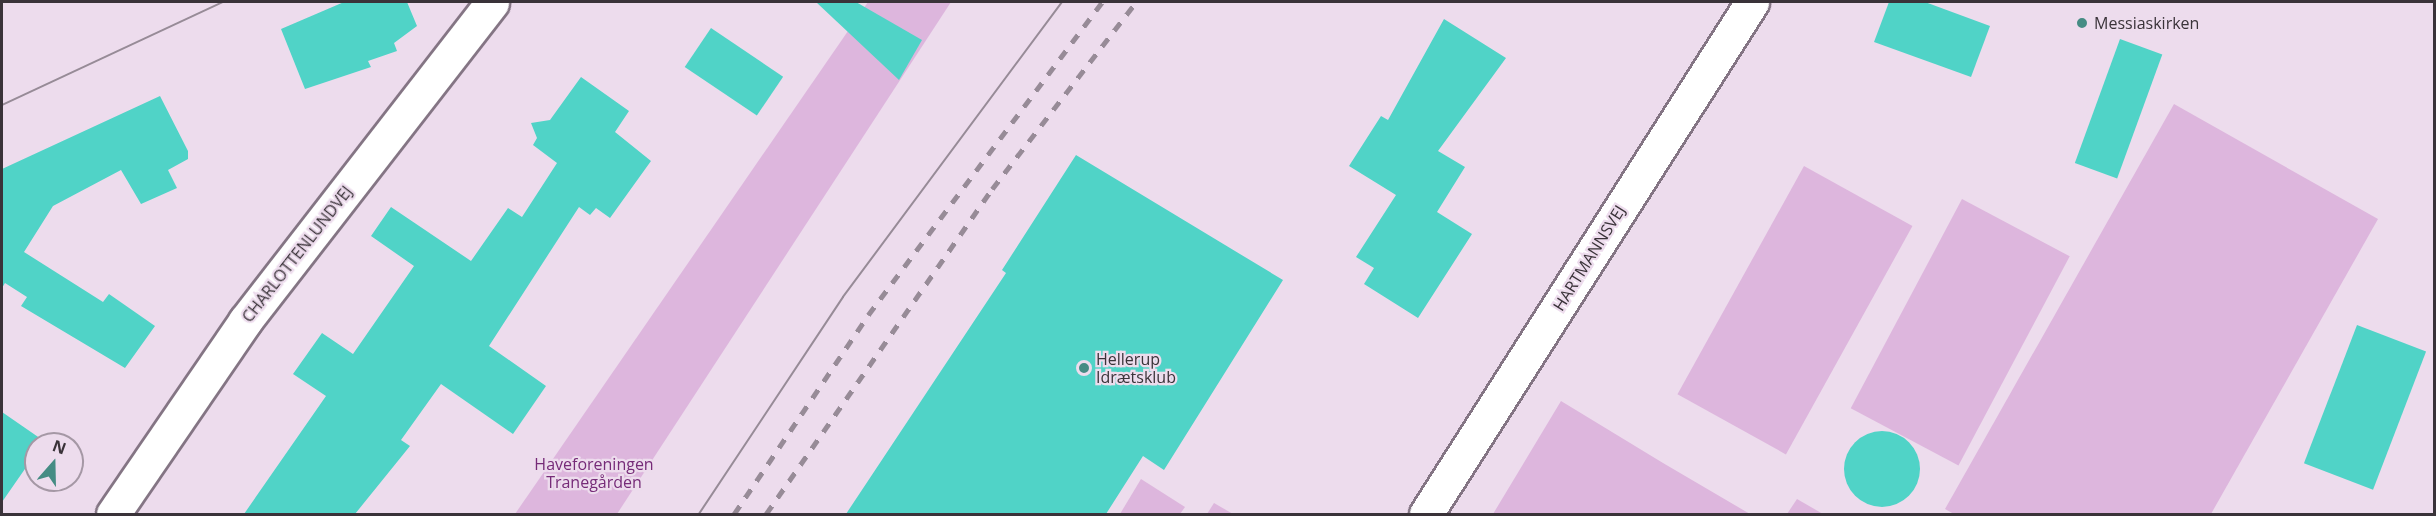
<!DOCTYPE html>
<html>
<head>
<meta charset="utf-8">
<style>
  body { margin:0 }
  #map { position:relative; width:2436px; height:516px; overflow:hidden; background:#eddced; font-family:"Open Sans",sans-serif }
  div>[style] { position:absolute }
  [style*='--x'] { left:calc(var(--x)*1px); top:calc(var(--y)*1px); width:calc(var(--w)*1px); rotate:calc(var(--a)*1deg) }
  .green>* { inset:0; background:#ddb6dd; transform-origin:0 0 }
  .building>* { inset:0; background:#50d3c7; transform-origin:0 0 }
  .round { border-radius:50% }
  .roads { filter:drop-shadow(2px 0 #847584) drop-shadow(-2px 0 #847584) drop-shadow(0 2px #847584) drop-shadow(0 -2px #847584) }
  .minor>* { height:33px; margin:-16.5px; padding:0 16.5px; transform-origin:16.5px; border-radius:16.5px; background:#fff }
  .tram>* { height:1.5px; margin:-0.75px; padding:0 0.75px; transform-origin:0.75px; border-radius:0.75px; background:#978b97 }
  .rail>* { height:4.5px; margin-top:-2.25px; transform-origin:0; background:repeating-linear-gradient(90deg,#978b97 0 10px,transparent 0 20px) }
  .dots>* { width:16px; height:16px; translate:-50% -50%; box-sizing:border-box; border:3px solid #eddced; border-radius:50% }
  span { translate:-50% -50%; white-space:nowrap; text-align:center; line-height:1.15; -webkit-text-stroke:4.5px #eddced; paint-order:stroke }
  .poi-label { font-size:16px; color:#3a3339 }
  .left { translate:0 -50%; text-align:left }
  .street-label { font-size:16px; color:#3a3339 }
  .park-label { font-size:16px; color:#762b78 }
  .frame { position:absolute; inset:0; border:3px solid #3a3339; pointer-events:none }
  .north { position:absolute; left:24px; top:432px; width:60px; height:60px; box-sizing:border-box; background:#eddced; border:2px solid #a598a5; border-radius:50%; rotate:20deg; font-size:16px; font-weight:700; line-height:24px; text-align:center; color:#3a3339 }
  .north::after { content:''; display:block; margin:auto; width:21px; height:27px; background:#458c84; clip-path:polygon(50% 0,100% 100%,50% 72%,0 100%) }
</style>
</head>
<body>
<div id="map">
  <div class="green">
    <i style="clip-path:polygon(868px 2px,951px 2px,617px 514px,515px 514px)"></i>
    <i style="clip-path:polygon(2174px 104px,2378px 219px,2211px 514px,1954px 514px,1945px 509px)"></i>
    <i style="left:1804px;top:166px;width:124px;height:261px;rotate:29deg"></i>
    <i style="left:1962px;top:199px;width:122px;height:237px;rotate:28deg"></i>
    <i style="clip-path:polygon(1561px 401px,1663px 463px,1750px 514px,1493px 514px)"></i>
    <i style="clip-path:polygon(1141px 479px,1185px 507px,1180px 514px,1120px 514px)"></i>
    <i style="clip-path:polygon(1797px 499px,1823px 514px,1787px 514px)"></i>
    <i style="clip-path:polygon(1214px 503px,1233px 514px,1207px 514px)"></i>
  </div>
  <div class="building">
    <i style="clip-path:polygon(344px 2px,407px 2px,417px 26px,394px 43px,397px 51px,368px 61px,371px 67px,305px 89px,281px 29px)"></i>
    <i style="clip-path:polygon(816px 2px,856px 2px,922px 40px,899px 80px)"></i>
    <i style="clip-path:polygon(1889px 2px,1925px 2px,1990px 26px,1971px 77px,1874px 42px)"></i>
    <i style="clip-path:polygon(1444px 19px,1506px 58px,1438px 151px,1465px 167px,1437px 212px,1472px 234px,1418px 318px,1364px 284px,1374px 268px,1356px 257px,1396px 195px,1349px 166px,1381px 116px,1388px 120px)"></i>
    <i style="left:711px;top:28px;width:87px;height:47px;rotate:34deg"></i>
    <i style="left:2120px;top:39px;width:45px;height:132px;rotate:20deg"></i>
    <i style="clip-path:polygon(581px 77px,629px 111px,615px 132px,651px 161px,610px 218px,596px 208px,590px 215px,579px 207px,489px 346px,546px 386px,513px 434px,441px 384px,401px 440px,410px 446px,355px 514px,244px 514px,326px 396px,293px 374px,322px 333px,353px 354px,414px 266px,371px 236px,391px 207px,471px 261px,508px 208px,522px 217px,557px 163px,533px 145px,537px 138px,531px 123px,550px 120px)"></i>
    <i style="clip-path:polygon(160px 96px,188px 151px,188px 159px,168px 170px,177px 188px,141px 204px,121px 170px,53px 206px,24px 252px,103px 302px,109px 294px,155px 326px,125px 368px,21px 306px,27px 297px,5px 283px,2px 288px,2px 169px)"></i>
    <i style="clip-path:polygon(1076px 155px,1283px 280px,1164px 470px,1143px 456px,1106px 514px,846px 514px,1006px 273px,1002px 270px)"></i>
    <i style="left:2357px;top:325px;width:74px;height:148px;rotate:21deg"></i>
    <i style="clip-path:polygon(2px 412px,44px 441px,36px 444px,36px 453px,2px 502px)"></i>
    <i class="round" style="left:1844px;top:431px;width:76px;height:76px"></i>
  </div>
  <div class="roads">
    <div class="minor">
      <i style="--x:113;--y:514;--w:234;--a:-55.6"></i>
      <i style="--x:245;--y:321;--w:403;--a:-52.2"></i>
      <i style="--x:1426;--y:514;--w:607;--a:-57.51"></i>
    </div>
  </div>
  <div class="tram">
    <i style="--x:2;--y:105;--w:244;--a:-25"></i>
    <i style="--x:699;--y:514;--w:260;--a:-56.4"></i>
    <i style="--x:843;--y:297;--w:367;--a:-53.4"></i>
  </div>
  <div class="rail">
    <i style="--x:734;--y:514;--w:240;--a:-56"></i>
    <i style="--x:868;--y:315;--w:391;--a:-53.2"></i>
    <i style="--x:766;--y:514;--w:396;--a:-55.2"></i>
    <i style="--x:992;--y:189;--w:236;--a:-52.4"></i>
  </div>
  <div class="dots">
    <i style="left:2082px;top:23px;background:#458c84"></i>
    <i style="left:1084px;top:368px;background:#458c84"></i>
  </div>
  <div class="poi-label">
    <span class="left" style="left:2094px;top:23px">Messiaskirken</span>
    <span class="left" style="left:1096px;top:368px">Hellerup<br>Idrætsklub</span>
  </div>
  <div class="street-label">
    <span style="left:297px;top:254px;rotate:-52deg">CHARLOTTENLUNDVEJ</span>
    <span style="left:1589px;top:258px;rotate:-58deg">HARTMANNSVEJ</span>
  </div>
  <div class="park-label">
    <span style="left:594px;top:473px">Haveforeningen<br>Tranegården</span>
  </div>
  <div class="frame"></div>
  <div class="north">N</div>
</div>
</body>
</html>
